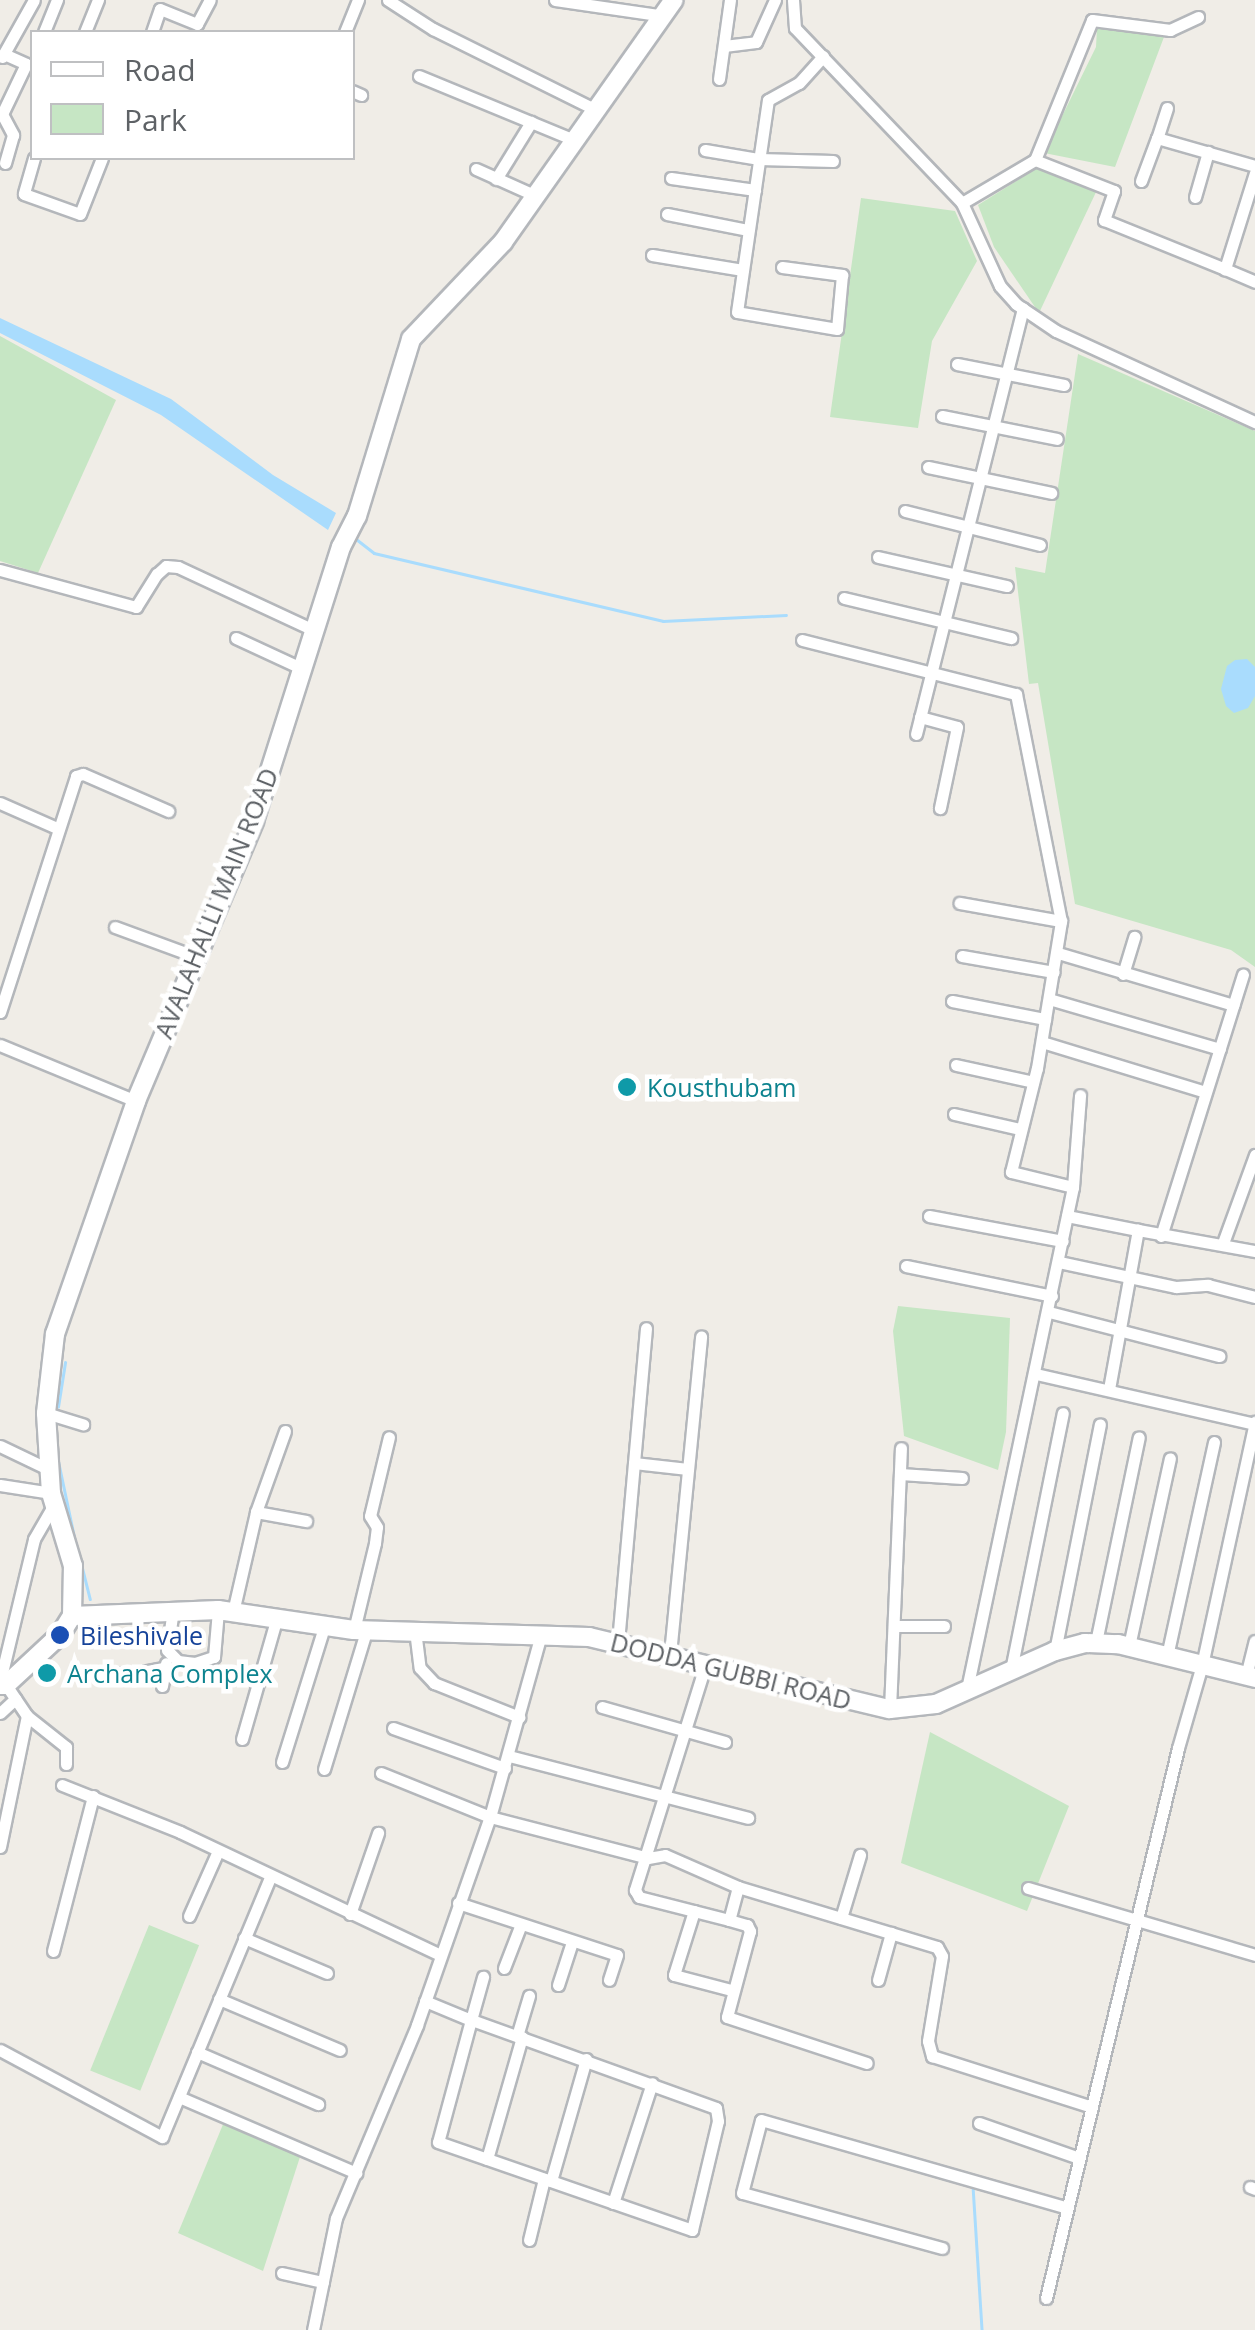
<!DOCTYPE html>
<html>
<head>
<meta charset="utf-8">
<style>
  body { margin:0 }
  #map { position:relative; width:1255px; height:2330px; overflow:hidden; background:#f0ede7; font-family:"Open Sans",sans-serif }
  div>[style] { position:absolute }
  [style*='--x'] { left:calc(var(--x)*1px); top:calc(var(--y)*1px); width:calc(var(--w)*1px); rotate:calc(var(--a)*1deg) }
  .green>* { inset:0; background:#c6e6c4; transform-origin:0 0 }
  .water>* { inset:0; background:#a9dcfd }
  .stream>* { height:2.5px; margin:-1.25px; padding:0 1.25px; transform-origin:1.25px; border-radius:1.25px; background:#a9dcfd }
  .roads { filter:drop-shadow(2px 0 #b4b7bb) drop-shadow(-2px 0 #b4b7bb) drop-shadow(0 2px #b4b7bb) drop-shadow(0 -2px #b4b7bb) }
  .minor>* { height:11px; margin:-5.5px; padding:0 5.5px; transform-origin:5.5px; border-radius:5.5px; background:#fff }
  .secondary>* { height:18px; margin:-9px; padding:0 9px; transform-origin:9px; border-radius:9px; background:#fff }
  .dots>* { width:28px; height:28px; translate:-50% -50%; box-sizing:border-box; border:5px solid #fff; border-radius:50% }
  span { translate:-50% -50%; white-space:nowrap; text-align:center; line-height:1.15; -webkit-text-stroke:9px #fff; paint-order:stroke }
  .street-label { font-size:25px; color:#5e6266 }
  .culture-label { font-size:25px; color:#0d838f }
  .left { translate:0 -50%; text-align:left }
  .transit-label { font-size:25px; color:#164399 }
  .legend { position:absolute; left:30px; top:30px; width:325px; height:130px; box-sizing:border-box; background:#fff; border:2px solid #bfc0c2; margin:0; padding:12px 18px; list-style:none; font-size:30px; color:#5e6266 }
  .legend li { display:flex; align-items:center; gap:20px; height:50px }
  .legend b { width:50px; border:2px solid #bfc0c2 }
</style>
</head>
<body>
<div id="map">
  <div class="green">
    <i style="clip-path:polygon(1097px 28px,1164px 37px,1115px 167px,1044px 153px,1096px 47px)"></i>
    <i style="clip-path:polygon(1037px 168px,1097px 190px,1039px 313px,994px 247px,978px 205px)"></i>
    <i style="clip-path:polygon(861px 198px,955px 211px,977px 261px,932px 341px,918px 428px,830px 417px)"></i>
    <i style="clip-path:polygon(0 336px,116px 400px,38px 573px,0 561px)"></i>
    <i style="clip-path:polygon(1078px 354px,1255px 431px,1255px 967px,1231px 950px,1075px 904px,1038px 683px,1029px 684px,1015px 567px,1045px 573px)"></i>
    <i style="clip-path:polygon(898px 1306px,1010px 1318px,1006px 1432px,998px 1470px,904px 1436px,893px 1331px)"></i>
    <i style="clip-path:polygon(930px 1732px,1069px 1806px,1027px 1911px,901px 1863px)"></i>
    <i style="left:149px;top:1925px;width:54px;height:157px;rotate:22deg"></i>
    <i style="clip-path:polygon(224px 2122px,300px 2157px,263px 2271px,178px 2233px)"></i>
  </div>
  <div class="water">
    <i style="clip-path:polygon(0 318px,171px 399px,273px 475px,336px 513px,328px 530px,161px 415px,0 333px)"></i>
    <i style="clip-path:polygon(1247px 659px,1255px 667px,1255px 696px,1248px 708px,1234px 713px,1226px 706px,1221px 689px,1227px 666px,1235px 660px)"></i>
  </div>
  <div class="stream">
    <i style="--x:355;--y:538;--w:24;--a:38"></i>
    <i style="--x:374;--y:553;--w:297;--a:13.2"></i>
    <i style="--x:663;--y:621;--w:123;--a:-2.8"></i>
    <i style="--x:58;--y:1407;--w:45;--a:-81"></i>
    <i style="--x:58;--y:1459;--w:92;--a:78.1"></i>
    <i style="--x:82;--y:1566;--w:34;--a:76"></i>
    <i style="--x:973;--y:2186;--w:144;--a:86.4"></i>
  </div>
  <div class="roads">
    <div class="minor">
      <i style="--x:388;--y:0;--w:54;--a:32.8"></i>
      <i style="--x:433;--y:29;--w:182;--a:26.4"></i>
      <i style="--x:555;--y:0;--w:111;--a:8.3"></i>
      <i style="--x:793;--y:0;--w:28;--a:86"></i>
      <i style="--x:795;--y:28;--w:242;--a:46.3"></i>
      <i style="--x:962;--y:203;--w:91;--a:65.4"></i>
      <i style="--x:1000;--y:286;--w:24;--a:48"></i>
      <i style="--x:1016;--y:304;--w:48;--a:34"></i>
      <i style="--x:1056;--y:331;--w:219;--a:24.6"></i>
      <i style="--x:44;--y:32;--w:35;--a:-68"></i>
      <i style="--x:85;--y:32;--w:35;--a:-68"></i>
      <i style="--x:152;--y:32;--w:24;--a:-71"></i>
      <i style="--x:160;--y:9;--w:40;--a:22"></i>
      <i style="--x:197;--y:24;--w:27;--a:-62"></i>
      <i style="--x:345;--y:32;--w:35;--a:-68"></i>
      <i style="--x:724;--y:46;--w:32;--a:-7"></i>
      <i style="--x:756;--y:42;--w:46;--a:-65.7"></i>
      <i style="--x:4;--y:54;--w:24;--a:24"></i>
      <i style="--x:26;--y:64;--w:55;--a:115.6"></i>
      <i style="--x:2;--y:114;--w:24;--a:62"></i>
      <i style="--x:13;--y:135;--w:29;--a:106"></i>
      <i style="--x:2;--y:57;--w:65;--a:-60.7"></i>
      <i style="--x:419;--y:76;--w:168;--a:22.4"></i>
      <i style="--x:719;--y:79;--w:80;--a:-82.1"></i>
      <i style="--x:352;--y:91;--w:10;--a:24"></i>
      <i style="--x:1167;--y:108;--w:32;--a:108"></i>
      <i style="--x:1157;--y:138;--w:102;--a:15.9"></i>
      <i style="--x:705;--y:150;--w:55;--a:9.5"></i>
      <i style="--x:759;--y:159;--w:74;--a:1.5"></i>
      <i style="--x:34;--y:158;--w:37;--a:106"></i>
      <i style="--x:24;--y:194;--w:59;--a:19.7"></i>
      <i style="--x:80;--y:214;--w:60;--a:-68.6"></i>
      <i style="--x:1035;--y:160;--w:85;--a:21.4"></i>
      <i style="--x:1114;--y:191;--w:31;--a:109"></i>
      <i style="--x:1104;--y:220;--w:131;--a:22"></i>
      <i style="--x:476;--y:169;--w:66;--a:24.2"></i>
      <i style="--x:1255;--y:173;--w:101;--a:107.4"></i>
      <i style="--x:1225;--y:269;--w:33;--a:23"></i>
      <i style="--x:671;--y:178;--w:85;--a:8.1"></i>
      <i style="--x:496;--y:179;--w:67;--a:-58.4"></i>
      <i style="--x:1141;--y:181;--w:46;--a:-69.6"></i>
      <i style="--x:1195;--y:197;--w:47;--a:-73.9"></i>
      <i style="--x:962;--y:203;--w:85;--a:-30.5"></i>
      <i style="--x:1035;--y:160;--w:151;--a:-67.8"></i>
      <i style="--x:1092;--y:20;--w:79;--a:7.3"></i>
      <i style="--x:1170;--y:30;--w:31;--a:-25"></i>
      <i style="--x:667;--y:214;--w:83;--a:11.2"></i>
      <i style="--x:652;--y:255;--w:92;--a:9.4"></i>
      <i style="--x:782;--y:267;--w:61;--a:7.6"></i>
      <i style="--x:842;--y:275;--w:54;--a:95.3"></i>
      <i style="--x:837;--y:329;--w:101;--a:-170.4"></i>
      <i style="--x:737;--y:312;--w:214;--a:-81.7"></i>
      <i style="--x:768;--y:100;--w:35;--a:-29"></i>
      <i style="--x:799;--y:83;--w:36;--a:-48"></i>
      <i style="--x:957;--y:364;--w:109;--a:11.1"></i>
      <i style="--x:942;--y:416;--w:117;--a:11.3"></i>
      <i style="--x:928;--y:467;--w:126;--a:11.9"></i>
      <i style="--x:905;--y:511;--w:139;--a:14.1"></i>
      <i style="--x:878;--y:557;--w:132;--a:12.7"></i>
      <i style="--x:0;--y:570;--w:141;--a:15.2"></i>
      <i style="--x:136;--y:607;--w:39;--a:-58"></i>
      <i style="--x:157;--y:574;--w:12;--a:-42"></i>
      <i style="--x:166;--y:566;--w:12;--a:5"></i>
      <i style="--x:178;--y:567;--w:150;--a:24.9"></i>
      <i style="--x:844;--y:598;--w:172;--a:13.5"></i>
      <i style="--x:236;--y:638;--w:72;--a:24.8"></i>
      <i style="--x:802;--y:640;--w:221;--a:14.2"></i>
      <i style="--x:1016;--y:694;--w:231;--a:78.8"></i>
      <i style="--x:1061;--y:921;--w:103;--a:-169.9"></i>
      <i style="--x:920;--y:717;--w:38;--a:15"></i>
      <i style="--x:957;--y:727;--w:83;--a:101.9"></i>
      <i style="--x:916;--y:734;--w:439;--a:-75.9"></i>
      <i style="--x:0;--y:803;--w:64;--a:23.8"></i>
      <i style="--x:115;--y:927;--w:84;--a:20.2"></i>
      <i style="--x:1058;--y:953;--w:183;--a:16.5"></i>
      <i style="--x:962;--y:956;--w:93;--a:9.9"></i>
      <i style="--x:1123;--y:974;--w:39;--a:-73"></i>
      <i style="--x:1049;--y:999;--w:178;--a:16.3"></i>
      <i style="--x:952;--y:1001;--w:95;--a:11"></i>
      <i style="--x:0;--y:1012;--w:248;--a:-72.1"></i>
      <i style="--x:76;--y:776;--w:7;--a:-16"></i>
      <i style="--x:83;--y:774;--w:93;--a:23.5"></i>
      <i style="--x:1042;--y:1042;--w:171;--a:17"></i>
      <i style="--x:0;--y:1045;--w:147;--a:22.4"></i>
      <i style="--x:956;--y:1065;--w:79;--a:12.4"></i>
      <i style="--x:954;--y:1114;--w:68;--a:12.8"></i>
      <i style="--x:1073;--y:1187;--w:92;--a:-85.6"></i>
      <i style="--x:929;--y:1216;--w:136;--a:10.6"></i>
      <i style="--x:1067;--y:1216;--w:72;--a:11.2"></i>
      <i style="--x:1161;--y:1236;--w:274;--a:-72.6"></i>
      <i style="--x:1223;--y:1243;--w:94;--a:-70"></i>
      <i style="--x:1059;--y:1262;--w:120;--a:12.1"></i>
      <i style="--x:1176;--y:1287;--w:32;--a:-4"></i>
      <i style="--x:1208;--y:1285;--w:49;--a:14.3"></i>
      <i style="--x:906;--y:1266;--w:149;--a:11.6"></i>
      <i style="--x:1049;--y:1312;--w:176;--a:14.5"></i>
      <i style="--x:1036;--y:1374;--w:225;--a:12.9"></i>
      <i style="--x:1109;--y:1389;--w:162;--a:-79.7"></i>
      <i style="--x:1138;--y:1230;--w:119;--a:10.2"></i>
      <i style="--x:46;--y:1413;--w:39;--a:17"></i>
      <i style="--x:0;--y:1446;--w:55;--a:25.6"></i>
      <i style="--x:634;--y:1463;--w:54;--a:6.3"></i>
      <i style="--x:900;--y:1474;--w:62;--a:3.7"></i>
      <i style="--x:0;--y:1485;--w:52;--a:8.9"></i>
      <i style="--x:256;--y:1512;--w:51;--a:10.2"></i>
      <i style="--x:173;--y:1610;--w:40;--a:98.5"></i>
      <i style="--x:167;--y:1650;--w:16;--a:45"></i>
      <i style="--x:178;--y:1661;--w:17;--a:7"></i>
      <i style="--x:195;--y:1663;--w:20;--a:-18"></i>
      <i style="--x:214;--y:1657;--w:47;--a:-85.1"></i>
      <i style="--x:233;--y:1612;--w:103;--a:-77"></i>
      <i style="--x:256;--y:1512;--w:86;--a:-70.3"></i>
      <i style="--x:894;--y:1626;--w:50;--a:0"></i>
      <i style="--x:354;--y:1630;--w:89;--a:-76.4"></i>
      <i style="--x:375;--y:1543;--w:16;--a:-83"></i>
      <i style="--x:377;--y:1527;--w:13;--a:-122"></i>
      <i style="--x:370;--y:1516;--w:81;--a:-76.5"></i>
      <i style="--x:415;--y:1630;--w:38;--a:83"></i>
      <i style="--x:420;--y:1668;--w:21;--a:47"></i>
      <i style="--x:434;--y:1683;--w:92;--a:21.8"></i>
      <i style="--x:618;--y:1642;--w:315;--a:-84.9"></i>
      <i style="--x:1096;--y:1642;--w:209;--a:-78.2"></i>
      <i style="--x:1129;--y:1646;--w:192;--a:-77.7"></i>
      <i style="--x:1055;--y:1651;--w:231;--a:-78.8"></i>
      <i style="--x:670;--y:1654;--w:319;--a:-84.4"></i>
      <i style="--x:1167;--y:1656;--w:219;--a:-77.6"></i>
      <i style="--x:706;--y:1663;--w:238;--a:107.4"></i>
      <i style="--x:635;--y:1890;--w:8;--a:60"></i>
      <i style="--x:639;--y:1897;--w:93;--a:14.3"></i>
      <i style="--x:1011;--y:1670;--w:262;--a:-78.6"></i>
      <i style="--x:95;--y:1672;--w:37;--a:3"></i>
      <i style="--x:132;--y:1674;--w:32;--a:-11"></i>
      <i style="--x:1246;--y:1676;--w:36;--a:-76"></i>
      <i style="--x:0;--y:1681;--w:146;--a:-76.5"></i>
      <i style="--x:34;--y:1539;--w:39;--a:-60"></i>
      <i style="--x:162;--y:1686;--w:23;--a:-80"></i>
      <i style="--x:967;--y:1689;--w:513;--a:-78.08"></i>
      <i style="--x:1073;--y:1187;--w:64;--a:-166.4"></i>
      <i style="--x:1011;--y:1172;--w:107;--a:-76"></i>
      <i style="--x:1037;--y:1068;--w:149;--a:-80.7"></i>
      <i style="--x:602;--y:1707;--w:128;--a:15.9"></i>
      <i style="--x:890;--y:1709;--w:261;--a:-87.6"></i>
      <i style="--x:0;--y:1713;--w:21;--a:-43"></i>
      <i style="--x:27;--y:1716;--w:50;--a:38.5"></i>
      <i style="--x:66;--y:1747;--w:17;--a:90"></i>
      <i style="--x:393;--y:1728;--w:119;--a:19.7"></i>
      <i style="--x:242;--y:1739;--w:127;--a:-74"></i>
      <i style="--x:509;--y:1756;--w:247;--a:14.5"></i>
      <i style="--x:282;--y:1762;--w:145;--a:-72.7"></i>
      <i style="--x:324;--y:1769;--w:147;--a:-73"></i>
      <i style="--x:381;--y:1773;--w:118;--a:22"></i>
      <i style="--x:490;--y:1817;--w:163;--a:14.5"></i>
      <i style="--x:648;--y:1858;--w:17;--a:-10"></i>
      <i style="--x:665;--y:1855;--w:80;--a:23.7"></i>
      <i style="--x:738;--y:1887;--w:208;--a:16.8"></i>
      <i style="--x:937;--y:1947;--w:10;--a:61"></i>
      <i style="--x:942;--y:1956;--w:86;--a:99.4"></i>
      <i style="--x:928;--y:2041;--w:16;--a:75"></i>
      <i style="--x:932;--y:2056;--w:168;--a:17.7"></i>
      <i style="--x:62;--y:1785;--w:127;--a:21.7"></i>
      <i style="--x:180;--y:1832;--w:288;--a:25.3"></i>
      <i style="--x:0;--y:1847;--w:134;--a:-78.4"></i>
      <i style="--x:27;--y:1716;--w:37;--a:-124"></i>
      <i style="--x:738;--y:1887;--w:34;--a:105"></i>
      <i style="--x:729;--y:1920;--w:19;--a:16"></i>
      <i style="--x:747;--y:1925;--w:7;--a:63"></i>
      <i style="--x:750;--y:1931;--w:89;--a:105"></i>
      <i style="--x:727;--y:2017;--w:147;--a:18.2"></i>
      <i style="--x:1028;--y:1888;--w:237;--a:16.4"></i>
      <i style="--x:458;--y:1903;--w:167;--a:18.1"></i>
      <i style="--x:617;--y:1955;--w:26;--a:108"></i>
      <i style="--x:694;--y:1911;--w:67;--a:107.4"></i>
      <i style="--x:674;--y:1975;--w:59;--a:14.7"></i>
      <i style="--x:350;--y:1914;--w:86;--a:-70.9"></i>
      <i style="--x:189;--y:1916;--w:71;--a:-66"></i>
      <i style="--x:841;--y:1918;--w:66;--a:-73.2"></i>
      <i style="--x:244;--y:1938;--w:90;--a:22.9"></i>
      <i style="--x:53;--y:1951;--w:160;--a:-75.5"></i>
      <i style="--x:504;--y:1968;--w:47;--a:-68.9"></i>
      <i style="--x:878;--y:1980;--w:49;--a:-74.5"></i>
      <i style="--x:558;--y:1985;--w:45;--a:-72"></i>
      <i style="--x:219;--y:1999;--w:131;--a:22.9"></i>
      <i style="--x:425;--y:2001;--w:50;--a:22.4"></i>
      <i style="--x:471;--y:2020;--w:126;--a:105.1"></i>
      <i style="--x:438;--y:2142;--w:269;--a:19.1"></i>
      <i style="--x:692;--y:2230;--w:112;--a:-76.6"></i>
      <i style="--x:718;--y:2121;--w:13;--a:-99"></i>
      <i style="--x:716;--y:2108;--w:260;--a:-160.2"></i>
      <i style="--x:471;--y:2020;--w:45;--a:-74.4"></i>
      <i style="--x:517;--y:2036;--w:42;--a:-73.3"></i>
      <i style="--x:0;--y:2050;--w:184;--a:28.2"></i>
      <i style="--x:162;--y:2137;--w:282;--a:-67.4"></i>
      <i style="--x:197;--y:2052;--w:132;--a:23.3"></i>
      <i style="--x:179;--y:2097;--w:193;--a:23.2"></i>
      <i style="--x:979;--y:2123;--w:106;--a:19.3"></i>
      <i style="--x:487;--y:2159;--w:127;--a:-74"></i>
      <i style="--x:551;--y:2181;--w:127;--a:-74"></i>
      <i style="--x:1250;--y:2187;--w:5;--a:22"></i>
      <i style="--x:613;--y:2203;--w:126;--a:-72"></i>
      <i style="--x:529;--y:2240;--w:63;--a:-76.2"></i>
      <i style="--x:942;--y:2248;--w:207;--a:-164.6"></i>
      <i style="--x:742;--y:2193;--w:75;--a:-75.4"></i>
      <i style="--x:761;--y:2120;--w:318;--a:16"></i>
      <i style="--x:282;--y:2273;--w:42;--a:12.4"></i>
      <i style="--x:1046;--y:2298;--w:566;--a:-76.5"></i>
      <i style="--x:1178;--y:1748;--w:86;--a:-73.9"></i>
      <i style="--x:1202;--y:1665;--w:249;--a:-77.7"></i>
      <i style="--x:313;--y:2330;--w:114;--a:-78.4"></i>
      <i style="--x:336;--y:2218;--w:209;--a:-67.2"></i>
      <i style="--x:417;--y:2025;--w:220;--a:-70.7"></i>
      <i style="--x:490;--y:1817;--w:190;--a:-74.4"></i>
    </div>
    <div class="secondary">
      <i style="--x:72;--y:1616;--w:146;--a:-2.4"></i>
      <i style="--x:218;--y:1610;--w:137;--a:8.4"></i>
      <i style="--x:354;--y:1630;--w:235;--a:1.7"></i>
      <i style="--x:589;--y:1637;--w:309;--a:13.5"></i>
      <i style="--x:890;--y:1709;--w:46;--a:-6.2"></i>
      <i style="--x:936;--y:1704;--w:130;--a:-24"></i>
      <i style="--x:1055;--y:1651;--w:31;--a:-15"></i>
      <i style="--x:1085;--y:1643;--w:33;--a:2"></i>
      <i style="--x:1118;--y:1644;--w:141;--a:13.9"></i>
      <i style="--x:0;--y:1685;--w:6;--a:0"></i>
      <i style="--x:6;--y:1685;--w:74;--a:-42.8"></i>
      <i style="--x:60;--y:1635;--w:22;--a:-58"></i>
      <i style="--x:72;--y:1616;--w:50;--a:-88.9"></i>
      <i style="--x:73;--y:1566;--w:76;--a:-106.8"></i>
      <i style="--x:51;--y:1493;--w:80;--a:-93.6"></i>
      <i style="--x:46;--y:1413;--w:80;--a:-83.5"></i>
      <i style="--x:55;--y:1334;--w:247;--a:-70.8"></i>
      <i style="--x:136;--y:1101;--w:304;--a:-67.1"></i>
      <i style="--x:254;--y:821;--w:287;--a:-72.4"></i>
      <i style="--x:341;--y:547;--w:35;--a:-63"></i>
      <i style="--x:357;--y:516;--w:185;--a:-73"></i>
      <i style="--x:411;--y:339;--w:134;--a:-46.5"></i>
      <i style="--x:503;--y:242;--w:296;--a:-54.8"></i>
    </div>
  </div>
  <div class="dots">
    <i style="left:627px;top:1087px;background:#0f9aa8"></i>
    <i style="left:60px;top:1635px;background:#1a4fb4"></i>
    <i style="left:47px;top:1673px;background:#0f9aa8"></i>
  </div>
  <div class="street-label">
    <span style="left:216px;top:903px;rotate:-68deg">AVALAHALLI MAIN ROAD</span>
    <span style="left:731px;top:1671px;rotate:14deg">DODDA GUBBI ROAD</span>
  </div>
  <div class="culture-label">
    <span class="left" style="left:647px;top:1087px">Kousthubam</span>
    <span class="left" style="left:67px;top:1673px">Archana Complex</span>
  </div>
  <div class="transit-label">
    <span class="left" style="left:80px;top:1635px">Bileshivale</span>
  </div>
  <ul class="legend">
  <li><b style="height:12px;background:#fff"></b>Road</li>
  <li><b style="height:28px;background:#c6e6c4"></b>Park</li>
  </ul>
</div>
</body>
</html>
